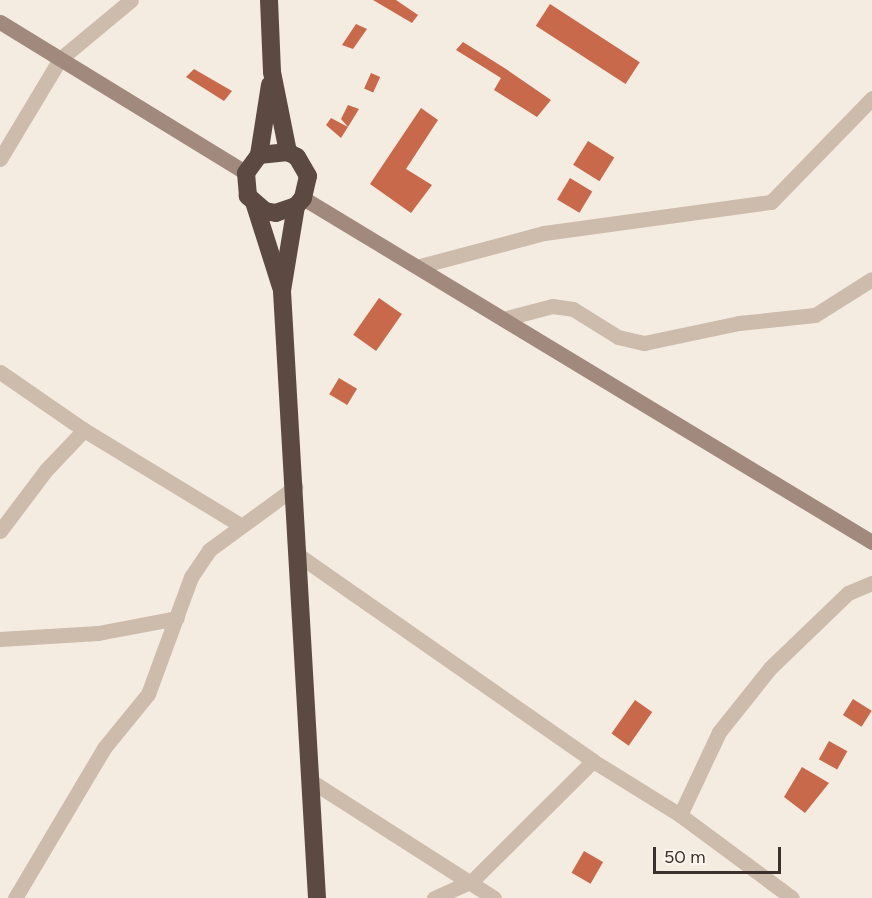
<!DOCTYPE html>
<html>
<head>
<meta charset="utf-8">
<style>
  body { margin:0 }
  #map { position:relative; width:872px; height:898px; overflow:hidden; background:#f4ebe1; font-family:Figtree,sans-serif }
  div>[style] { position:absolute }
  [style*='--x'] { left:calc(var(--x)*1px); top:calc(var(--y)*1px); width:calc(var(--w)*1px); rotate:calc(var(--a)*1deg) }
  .building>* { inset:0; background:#c8694b; transform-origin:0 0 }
  .street>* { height:15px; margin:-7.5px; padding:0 7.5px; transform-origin:7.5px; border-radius:7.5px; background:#cdbbac }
  .secondary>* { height:15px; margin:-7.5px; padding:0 7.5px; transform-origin:7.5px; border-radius:7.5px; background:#a18a7d }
  .highway>* { height:18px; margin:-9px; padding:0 9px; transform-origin:9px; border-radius:9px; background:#5c4a42 }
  span { translate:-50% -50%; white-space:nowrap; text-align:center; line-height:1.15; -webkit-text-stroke:6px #fbf5ee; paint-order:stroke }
  .scale { position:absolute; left:653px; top:847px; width:128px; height:27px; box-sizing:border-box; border:3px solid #3b302b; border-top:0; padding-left:8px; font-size:18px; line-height:21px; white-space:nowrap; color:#3b302b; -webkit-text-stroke:4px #fbf5ee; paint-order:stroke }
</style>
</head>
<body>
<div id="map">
  <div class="building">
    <i style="clip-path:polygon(373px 0,396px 0,418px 15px,412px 23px)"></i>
    <i style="left:550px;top:4px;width:107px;height:26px;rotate:33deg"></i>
    <i style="clip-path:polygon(356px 24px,367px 29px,353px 49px,342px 45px)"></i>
    <i style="clip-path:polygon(463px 42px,506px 69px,551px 100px,537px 117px,494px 90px,501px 78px,456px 50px)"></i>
    <i style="clip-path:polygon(194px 69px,232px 91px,224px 101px,186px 77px)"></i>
    <i style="left:371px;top:73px;width:10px;height:17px;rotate:24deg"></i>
    <i style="clip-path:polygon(348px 105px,359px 109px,348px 127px,341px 119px)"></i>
    <i style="clip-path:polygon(421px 108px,438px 120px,406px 169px,432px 185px,411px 213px,370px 184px)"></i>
    <i style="clip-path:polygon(331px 118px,348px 127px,341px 138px,326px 125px)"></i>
    <i style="left:588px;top:141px;width:31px;height:28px;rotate:32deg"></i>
    <i style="left:570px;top:178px;width:26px;height:25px;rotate:31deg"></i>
    <i style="left:379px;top:298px;width:28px;height:45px;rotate:35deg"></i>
    <i style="left:339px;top:378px;width:21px;height:19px;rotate:31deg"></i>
    <i style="left:853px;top:699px;width:22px;height:19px;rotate:32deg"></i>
    <i style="left:635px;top:700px;width:21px;height:41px;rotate:35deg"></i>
    <i style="left:829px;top:741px;width:21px;height:21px;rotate:29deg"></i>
    <i style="clip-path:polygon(802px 767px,829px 783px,805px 813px,784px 797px)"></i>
    <i style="left:584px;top:851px;width:22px;height:25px;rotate:30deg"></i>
  </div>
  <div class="street">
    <i style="--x:0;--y:159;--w:117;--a:-59"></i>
    <i style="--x:60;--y:59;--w:92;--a:-39.7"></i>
    <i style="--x:420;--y:266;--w:128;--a:-14.9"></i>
    <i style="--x:544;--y:233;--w:229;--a:-7.8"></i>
    <i style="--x:771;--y:202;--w:145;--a:-45.8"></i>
    <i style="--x:507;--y:318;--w:47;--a:-14.9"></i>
    <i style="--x:552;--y:306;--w:21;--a:8"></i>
    <i style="--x:573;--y:309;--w:53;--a:31.9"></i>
    <i style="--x:618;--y:337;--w:27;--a:13"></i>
    <i style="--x:644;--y:343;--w:97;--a:-11.9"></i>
    <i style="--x:739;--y:323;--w:76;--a:-6"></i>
    <i style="--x:815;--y:315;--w:67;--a:-32.3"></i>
    <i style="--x:0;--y:372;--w:102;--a:34.6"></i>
    <i style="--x:84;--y:430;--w:183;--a:31.3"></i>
    <i style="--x:0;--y:531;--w:76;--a:-53"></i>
    <i style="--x:46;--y:470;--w:55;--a:-46.5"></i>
    <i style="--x:301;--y:557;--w:356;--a:34.9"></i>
    <i style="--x:593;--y:761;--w:102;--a:31.8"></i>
    <i style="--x:680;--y:815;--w:139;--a:36.5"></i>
    <i style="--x:0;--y:639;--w:98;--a:-3.5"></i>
    <i style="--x:98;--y:633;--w:80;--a:-10.8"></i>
    <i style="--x:311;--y:781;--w:217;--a:32.6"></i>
    <i style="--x:680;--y:815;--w:92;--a:-64.8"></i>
    <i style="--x:719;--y:732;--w:82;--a:-51.4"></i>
    <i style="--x:770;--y:668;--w:108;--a:-43.9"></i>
    <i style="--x:848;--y:593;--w:26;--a:-23"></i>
    <i style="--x:15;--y:898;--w:174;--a:-59.3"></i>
    <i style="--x:104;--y:748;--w:70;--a:-50.8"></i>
    <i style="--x:148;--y:694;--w:125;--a:-69.8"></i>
    <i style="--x:191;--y:577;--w:32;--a:-56"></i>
    <i style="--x:209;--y:550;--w:107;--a:-36.2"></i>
    <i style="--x:434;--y:898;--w:42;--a:-24.1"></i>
    <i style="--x:472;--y:881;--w:170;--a:-44.8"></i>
  </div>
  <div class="secondary">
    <i style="--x:0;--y:22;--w:289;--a:31.5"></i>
    <i style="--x:303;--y:198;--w:665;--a:31.16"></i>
  </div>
  <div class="highway">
    <i style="--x:269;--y:0;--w:72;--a:87.6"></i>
    <i style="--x:272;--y:72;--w:82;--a:78.7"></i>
    <i style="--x:288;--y:152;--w:10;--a:29"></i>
    <i style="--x:297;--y:157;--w:22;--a:60"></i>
    <i style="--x:308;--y:176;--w:23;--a:103"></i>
    <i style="--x:303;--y:198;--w:11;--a:131"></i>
    <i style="--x:296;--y:206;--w:21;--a:161"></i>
    <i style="--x:276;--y:213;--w:11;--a:-170"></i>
    <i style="--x:265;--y:211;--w:23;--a:-139"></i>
    <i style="--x:248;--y:196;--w:23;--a:-95"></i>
    <i style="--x:246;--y:173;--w:22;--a:-54"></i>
    <i style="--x:259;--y:155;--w:29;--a:-6"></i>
    <i style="--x:259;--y:155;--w:71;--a:-81.1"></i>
    <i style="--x:255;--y:205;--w:86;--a:72.4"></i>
    <i style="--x:296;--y:206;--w:86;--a:99.4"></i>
    <i style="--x:282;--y:291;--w:608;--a:86.7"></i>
  </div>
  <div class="scale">50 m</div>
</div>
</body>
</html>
